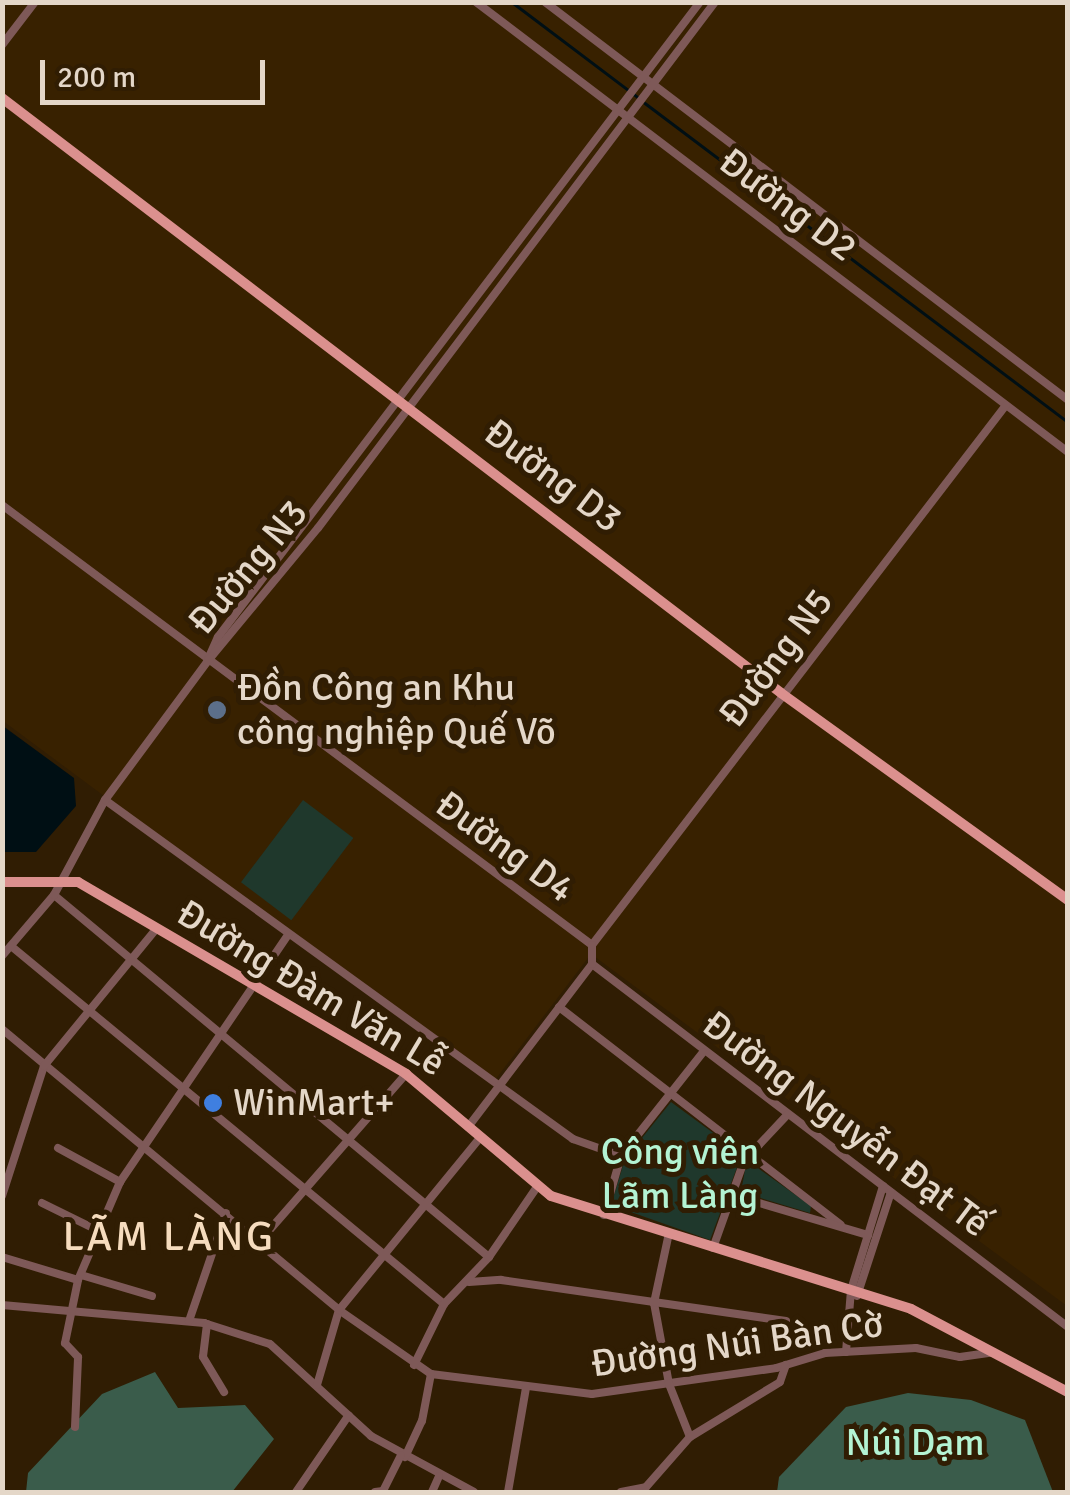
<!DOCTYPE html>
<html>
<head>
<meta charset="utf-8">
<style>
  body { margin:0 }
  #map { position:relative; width:1070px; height:1495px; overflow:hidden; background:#301d03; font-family:Signika,sans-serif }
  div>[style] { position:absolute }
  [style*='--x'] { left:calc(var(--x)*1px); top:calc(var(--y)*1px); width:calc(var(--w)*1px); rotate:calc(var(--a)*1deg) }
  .built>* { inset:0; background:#382100 }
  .green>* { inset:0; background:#1f382c; transform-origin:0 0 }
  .forest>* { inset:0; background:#3a5c4b }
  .water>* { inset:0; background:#000f14 }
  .stream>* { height:2.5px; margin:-1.25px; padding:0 1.25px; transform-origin:1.25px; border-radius:1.25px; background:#000f14 }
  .minor>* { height:8px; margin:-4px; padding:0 4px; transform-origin:4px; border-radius:4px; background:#7e5958 }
  .major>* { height:10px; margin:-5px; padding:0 5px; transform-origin:5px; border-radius:5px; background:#db908e }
  .dots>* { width:28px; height:28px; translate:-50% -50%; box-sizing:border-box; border:5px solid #301d03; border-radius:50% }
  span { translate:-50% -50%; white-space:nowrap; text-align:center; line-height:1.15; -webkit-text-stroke:10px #301d03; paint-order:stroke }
  .street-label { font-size:38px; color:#e4d7c8 }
  .poi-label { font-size:38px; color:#e4d7c8 }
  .left { translate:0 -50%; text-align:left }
  .park-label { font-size:38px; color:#b3f3d3 }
  .quarter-label { font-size:42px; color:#f6dcbe; letter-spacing:2.5px }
  .frame { position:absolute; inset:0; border:5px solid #e4d7c8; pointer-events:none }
  .scale { position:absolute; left:40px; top:60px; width:225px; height:45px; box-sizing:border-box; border:5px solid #e4d7c8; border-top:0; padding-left:12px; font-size:30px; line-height:35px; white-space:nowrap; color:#e4d7c8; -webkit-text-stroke:8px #301d03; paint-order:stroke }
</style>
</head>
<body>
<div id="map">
  <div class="built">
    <i style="clip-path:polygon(3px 3px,1067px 3px,1067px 1306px,591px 954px,492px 1084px,3px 721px)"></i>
  </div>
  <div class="green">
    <i style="left:303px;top:800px;width:63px;height:103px;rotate:37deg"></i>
    <i style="clip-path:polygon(671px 1102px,742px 1154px,710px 1240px,611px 1205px,625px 1159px)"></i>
    <i style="clip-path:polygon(755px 1166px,811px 1206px,810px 1213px,741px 1192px,745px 1170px)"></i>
  </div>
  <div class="forest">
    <i style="clip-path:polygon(155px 1372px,178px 1408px,245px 1405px,274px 1439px,232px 1492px,26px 1492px,28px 1473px,102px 1394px)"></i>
    <i style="clip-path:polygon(908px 1393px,971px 1400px,1025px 1420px,1053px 1492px,777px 1492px,779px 1477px,846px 1407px)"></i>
  </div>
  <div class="water">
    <i style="clip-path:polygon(3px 726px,74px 778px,76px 806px,36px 852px,3px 852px)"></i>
  </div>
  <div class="stream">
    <i style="--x:512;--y:2;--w:159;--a:37.1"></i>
    <i style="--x:645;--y:103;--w:530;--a:37.02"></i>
  </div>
  <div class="minor">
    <i style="--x:476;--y:2;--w:744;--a:37.24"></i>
    <i style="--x:545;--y:2;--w:657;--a:37.27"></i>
    <i style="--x:2;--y:45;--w:54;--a:-52.5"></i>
    <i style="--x:2;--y:505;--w:736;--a:36.71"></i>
    <i style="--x:209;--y:657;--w:22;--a:-66"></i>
    <i style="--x:218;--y:637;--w:797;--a:-52.8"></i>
    <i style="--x:105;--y:800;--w:578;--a:35.92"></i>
    <i style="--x:573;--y:1139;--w:51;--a:19.5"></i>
    <i style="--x:54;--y:895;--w:566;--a:39.77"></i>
    <i style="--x:592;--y:945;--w:680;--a:-52.52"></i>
    <i style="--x:11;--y:946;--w:562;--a:39.58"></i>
    <i style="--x:2;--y:956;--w:80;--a:-49.6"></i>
    <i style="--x:54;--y:895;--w:108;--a:-61.8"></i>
    <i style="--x:105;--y:800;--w:172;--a:-53.5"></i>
    <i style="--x:207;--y:662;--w:174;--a:-50.4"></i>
    <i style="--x:318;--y:528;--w:659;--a:-52.96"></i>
    <i style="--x:592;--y:964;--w:599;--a:37.33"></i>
    <i style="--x:559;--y:1007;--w:356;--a:37.7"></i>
    <i style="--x:2;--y:1029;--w:439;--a:39.8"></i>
    <i style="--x:339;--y:1310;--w:112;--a:34.8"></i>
    <i style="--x:431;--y:1374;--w:162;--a:7.1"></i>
    <i style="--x:592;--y:1394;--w:186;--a:-8"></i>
    <i style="--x:776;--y:1368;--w:51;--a:-17"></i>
    <i style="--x:825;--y:1353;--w:91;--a:-3.1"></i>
    <i style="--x:916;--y:1348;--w:45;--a:11.6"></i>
    <i style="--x:960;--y:1357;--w:34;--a:-8"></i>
    <i style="--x:468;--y:1127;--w:205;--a:-52.7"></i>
    <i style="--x:592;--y:964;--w:19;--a:-90"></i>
    <i style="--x:58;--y:1148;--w:71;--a:28.7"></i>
    <i style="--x:732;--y:1195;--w:142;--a:16.4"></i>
    <i style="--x:2;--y:1196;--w:137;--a:-72.1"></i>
    <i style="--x:44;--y:1066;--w:177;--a:-50.7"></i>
    <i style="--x:42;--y:1203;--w:64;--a:26.2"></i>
    <i style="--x:604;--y:1215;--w:61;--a:-73.9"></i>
    <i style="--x:621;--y:1156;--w:132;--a:-51.7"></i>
    <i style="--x:669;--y:1233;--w:72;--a:102.1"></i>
    <i style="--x:654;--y:1303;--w:82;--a:79.5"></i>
    <i style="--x:669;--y:1384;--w:57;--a:68.4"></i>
    <i style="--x:259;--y:1242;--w:223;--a:-48.8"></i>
    <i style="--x:713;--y:1248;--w:92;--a:-70.4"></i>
    <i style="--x:744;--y:1161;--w:63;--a:-46.9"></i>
    <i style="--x:2;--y:1257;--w:79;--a:16.8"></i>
    <i style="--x:81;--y:1275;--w:74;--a:16.5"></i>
    <i style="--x:469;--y:1282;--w:32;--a:-4"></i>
    <i style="--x:501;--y:1280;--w:288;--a:8.2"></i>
    <i style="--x:857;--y:1296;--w:109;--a:-71.9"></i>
    <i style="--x:2;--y:1305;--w:203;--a:5.1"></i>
    <i style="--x:204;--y:1323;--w:69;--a:17.7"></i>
    <i style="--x:270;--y:1344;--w:137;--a:42.3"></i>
    <i style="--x:371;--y:1436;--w:117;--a:28.5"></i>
    <i style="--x:189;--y:1321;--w:114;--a:-71.1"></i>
    <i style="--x:207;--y:1324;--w:33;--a:97"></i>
    <i style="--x:203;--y:1357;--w:41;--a:59"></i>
    <i style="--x:846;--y:1352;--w:62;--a:-85.4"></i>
    <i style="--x:851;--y:1290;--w:109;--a:-72.9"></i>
    <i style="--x:414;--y:1365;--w:68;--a:-63.8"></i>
    <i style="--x:444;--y:1304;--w:65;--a:-46.2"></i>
    <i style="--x:489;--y:1257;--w:85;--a:-55.6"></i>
    <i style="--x:317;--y:1385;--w:78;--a:-73.7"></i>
    <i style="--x:339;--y:1310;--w:222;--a:-50.7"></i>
    <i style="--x:75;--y:1427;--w:70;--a:-87.5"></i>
    <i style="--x:78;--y:1357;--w:19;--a:-133"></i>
    <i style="--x:65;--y:1343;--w:64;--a:-78.3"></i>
    <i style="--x:78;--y:1280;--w:107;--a:-66.8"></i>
    <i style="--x:120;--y:1182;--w:299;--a:-55.8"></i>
    <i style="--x:405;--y:1457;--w:40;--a:-65"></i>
    <i style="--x:422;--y:1421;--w:48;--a:-79.2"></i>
    <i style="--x:296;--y:1492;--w:93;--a:-55.5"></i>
    <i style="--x:375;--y:1492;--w:8;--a:-7"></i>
    <i style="--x:383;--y:1491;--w:40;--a:-63.4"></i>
    <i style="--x:432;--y:1492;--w:17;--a:-66"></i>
    <i style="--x:508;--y:1492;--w:106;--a:-80.2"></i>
    <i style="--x:621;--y:1492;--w:25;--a:-11"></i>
    <i style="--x:646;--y:1487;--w:67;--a:-48.7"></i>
    <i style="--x:690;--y:1437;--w:105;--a:-31.4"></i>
    <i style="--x:780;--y:1382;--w:18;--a:-71"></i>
  </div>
  <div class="major">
    <i style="--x:2;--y:98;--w:980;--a:37.37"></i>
    <i style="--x:781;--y:693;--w:354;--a:35.8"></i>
    <i style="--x:2;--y:882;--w:76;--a:0"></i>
    <i style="--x:78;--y:882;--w:380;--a:30.3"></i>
    <i style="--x:406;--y:1074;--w:189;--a:40.1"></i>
    <i style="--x:551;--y:1196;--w:377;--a:17.4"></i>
    <i style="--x:911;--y:1309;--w:178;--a:27.9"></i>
  </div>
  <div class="dots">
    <i style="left:217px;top:710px;background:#5c6f8a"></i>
    <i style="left:213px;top:1103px;background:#3f7fe0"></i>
  </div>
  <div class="street-label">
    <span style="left:788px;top:205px;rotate:37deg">Đường D2</span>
    <span style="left:553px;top:476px;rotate:37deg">Đường D3</span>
    <span style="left:248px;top:567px;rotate:-50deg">Đường N3</span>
    <span style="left:776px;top:658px;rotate:-53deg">Đường N5</span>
    <span style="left:505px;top:847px;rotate:36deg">Đường D4</span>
    <span style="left:311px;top:988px;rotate:31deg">Đường Đàm Văn Lễ</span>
    <span style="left:846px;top:1124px;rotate:37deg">Đường Nguyễn Đạt Tế</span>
    <span style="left:737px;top:1344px;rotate:-8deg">Đường Núi Bàn Cờ</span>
  </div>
  <div class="poi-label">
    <span class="left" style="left:237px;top:710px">Đồn Công an Khu<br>công nghiệp Quế Võ</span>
    <span class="left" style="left:233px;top:1103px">WinMart+</span>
  </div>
  <div class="park-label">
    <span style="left:680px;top:1174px">Công viên<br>Lãm Làng</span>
    <span style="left:915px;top:1443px">Núi Dạm</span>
  </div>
  <div class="quarter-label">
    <span style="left:169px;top:1237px">LÃM LÀNG</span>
  </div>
  <div class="frame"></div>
  <div class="scale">200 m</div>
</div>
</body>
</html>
